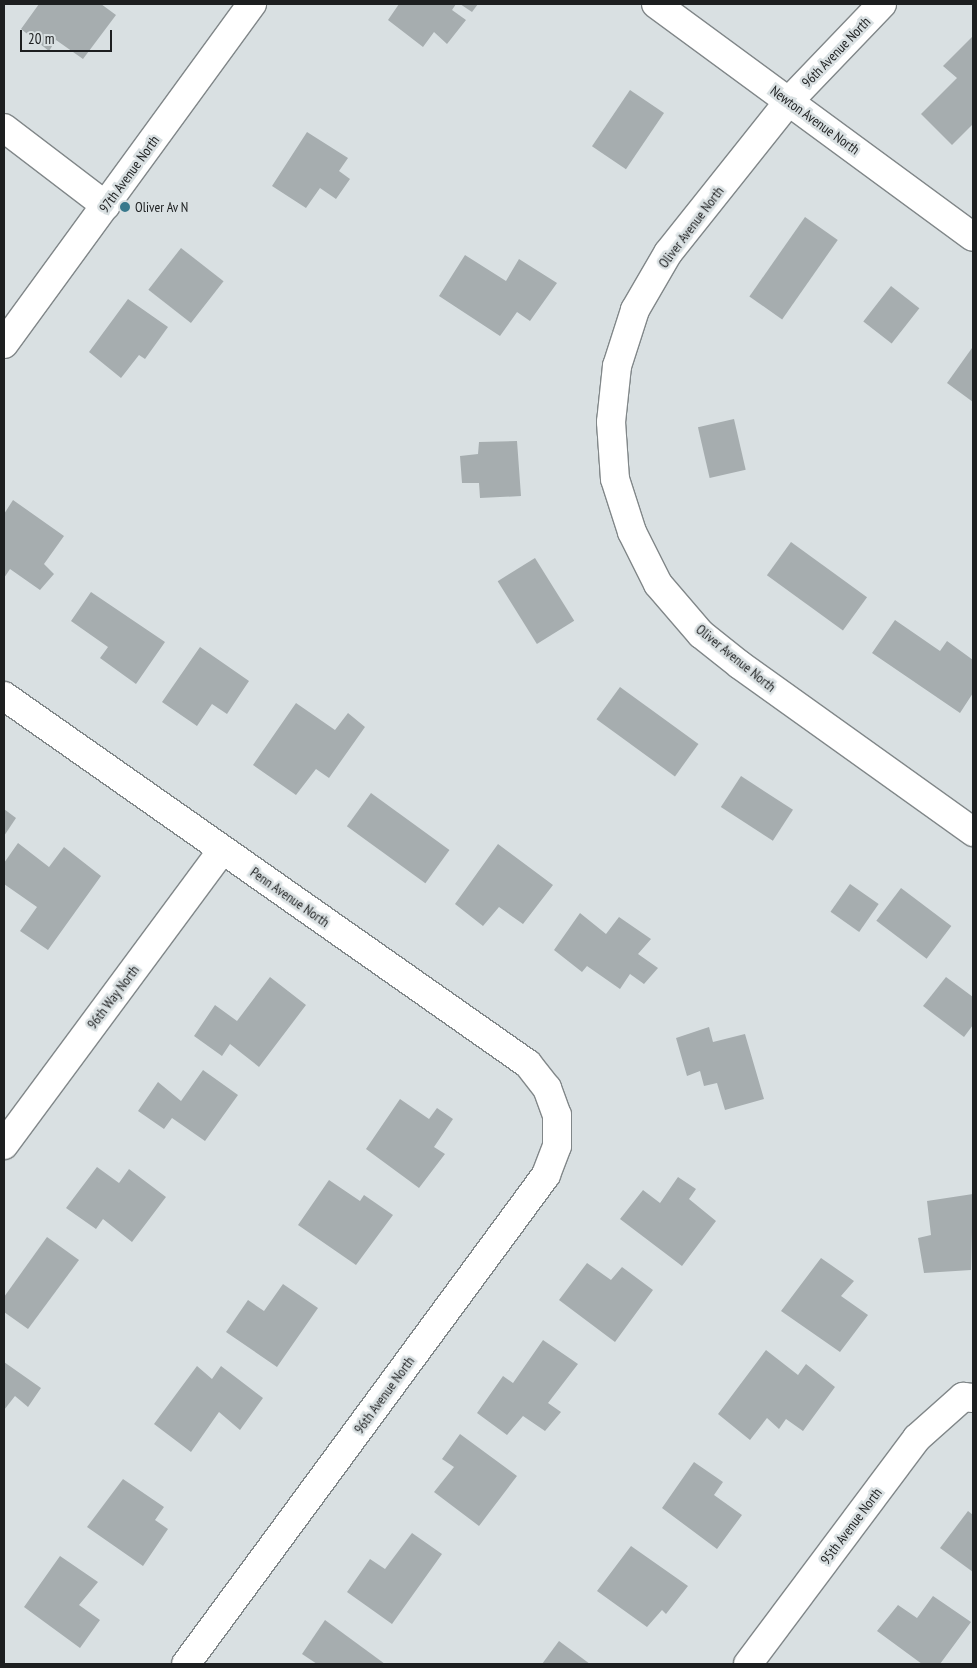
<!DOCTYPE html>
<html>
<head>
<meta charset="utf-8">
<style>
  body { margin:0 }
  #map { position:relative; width:977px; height:1668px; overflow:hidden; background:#d9e0e2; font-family:"PT Sans Narrow",sans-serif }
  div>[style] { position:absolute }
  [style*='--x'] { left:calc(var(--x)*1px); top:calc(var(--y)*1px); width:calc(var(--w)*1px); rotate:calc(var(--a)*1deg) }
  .building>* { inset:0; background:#a6adaf; transform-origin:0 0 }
  .roads { filter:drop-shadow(1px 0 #818789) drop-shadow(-1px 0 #818789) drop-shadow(0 1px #818789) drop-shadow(0 -1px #818789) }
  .street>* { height:28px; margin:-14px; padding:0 14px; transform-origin:14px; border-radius:14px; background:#fff }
  .secondary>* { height:28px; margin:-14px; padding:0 14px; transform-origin:14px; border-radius:14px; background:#fff }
  .dots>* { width:14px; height:14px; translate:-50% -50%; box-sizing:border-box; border:2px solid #d9e0e2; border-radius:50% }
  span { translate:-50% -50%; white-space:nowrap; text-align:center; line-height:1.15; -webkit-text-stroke:5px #d9e0e2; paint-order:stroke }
  .street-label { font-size:14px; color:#1d1f20 }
  .poi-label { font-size:14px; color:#1d1f20 }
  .left { translate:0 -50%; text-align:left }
  .frame { position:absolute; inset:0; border:5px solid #1d1f20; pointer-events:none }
  .scale { position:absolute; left:20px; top:30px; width:92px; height:22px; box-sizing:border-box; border:2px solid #1d1f20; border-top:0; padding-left:6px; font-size:15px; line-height:18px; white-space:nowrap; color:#1d1f20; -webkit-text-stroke:4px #d9e0e2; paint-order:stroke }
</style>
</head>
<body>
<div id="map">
  <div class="building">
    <i style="clip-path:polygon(39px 4px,101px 4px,116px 15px,83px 59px,56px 40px,49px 51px,21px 29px)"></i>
    <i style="clip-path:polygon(399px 4px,456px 4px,452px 10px,466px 20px,447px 44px,434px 32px,423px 47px,388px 20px)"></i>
    <i style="clip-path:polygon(460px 4px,478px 4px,472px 12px)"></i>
    <i style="clip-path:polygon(973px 36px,973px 124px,952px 145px,921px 114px,957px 78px,943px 66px)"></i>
    <i style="left:630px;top:90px;width:41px;height:68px;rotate:34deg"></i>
    <i style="clip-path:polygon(307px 132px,348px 158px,339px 171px,350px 179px,336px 199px,320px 188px,306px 208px,272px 186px)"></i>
    <i style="left:805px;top:217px;width:40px;height:97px;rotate:35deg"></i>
    <i style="left:181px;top:248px;width:54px;height:53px;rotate:38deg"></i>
    <i style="clip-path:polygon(465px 255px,506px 281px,519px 259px,557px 283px,530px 321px,517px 312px,500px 336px,439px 296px)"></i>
    <i style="left:891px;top:286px;width:36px;height:45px;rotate:38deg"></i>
    <i style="clip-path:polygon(128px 299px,168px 327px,145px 359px,139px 355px,121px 378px,89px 352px)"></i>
    <i style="clip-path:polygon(972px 348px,973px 349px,973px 402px,947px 383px)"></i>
    <i style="left:734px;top:419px;width:52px;height:37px;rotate:77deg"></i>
    <i style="clip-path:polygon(517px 441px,521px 496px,480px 498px,479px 483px,462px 483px,460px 456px,478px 454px,479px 442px)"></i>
    <i style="clip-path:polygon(13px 500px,64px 536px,44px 564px,54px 574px,40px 590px,10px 569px,4px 578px,4px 514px)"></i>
    <i style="left:791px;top:542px;width:94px;height:41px;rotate:36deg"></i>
    <i style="left:535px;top:558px;width:74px;height:44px;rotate:58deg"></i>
    <i style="clip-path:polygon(91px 592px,165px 642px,136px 684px,100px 658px,108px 647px,71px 621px)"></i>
    <i style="clip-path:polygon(895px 620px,940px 651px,947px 641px,973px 660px,973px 693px,960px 713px,872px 653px)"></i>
    <i style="clip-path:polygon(200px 647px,249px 681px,227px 714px,212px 704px,197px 726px,162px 702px)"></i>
    <i style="left:620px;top:687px;width:97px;height:40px;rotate:36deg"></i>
    <i style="clip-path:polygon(296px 703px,335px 730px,348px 713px,365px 727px,329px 778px,316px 769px,296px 795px,253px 765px)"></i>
    <i style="left:741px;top:776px;width:62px;height:37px;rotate:33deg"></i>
    <i style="left:371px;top:793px;width:97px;height:41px;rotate:36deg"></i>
    <i style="clip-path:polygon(4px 809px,16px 818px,4px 836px)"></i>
    <i style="clip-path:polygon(18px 843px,49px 867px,64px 847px,101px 876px,48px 950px,20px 931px,37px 907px,4px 884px,4px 863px)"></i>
    <i style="clip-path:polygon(498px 844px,553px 885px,523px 924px,499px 907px,483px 926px,455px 904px)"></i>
    <i style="left:850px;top:884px;width:35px;height:34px;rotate:35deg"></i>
    <i style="left:901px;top:888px;width:63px;height:41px;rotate:37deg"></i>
    <i style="clip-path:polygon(580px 913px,606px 934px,619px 917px,651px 939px,638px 954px,658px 968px,644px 984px,630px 974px,620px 989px,587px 966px,582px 972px,554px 950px)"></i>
    <i style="clip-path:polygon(270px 977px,306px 1005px,259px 1067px,230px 1044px,222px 1056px,194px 1036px,215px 1005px,237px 1021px)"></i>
    <i style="clip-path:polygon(946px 977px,973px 997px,973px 1025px,964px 1037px,923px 1006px)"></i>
    <i style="clip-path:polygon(709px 1027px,713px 1042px,745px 1034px,764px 1099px,725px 1110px,717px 1083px,704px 1086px,700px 1071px,687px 1076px,676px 1038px)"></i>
    <i style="clip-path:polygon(203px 1070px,238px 1095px,205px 1141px,172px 1118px,164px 1129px,138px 1111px,158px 1082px,181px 1101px)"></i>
    <i style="clip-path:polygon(400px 1099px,429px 1119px,437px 1108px,453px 1119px,434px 1147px,445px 1154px,419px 1188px,366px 1149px)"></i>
    <i style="clip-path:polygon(97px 1167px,119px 1183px,129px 1169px,166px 1197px,132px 1242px,103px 1219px,96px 1229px,66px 1208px)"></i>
    <i style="clip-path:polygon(678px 1177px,696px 1189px,689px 1199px,716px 1221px,682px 1266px,620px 1219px,643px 1190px,660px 1203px)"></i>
    <i style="clip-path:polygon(329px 1180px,360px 1201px,364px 1195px,393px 1215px,356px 1265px,298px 1225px)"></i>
    <i style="clip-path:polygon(973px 1194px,971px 1270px,924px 1273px,918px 1238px,931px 1235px,927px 1201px)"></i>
    <i style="clip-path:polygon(47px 1237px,79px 1260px,28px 1329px,4px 1312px,4px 1297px)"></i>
    <i style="clip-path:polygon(821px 1258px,854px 1281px,841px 1296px,868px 1315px,840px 1352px,781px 1311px)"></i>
    <i style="clip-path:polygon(587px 1263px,611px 1280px,622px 1267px,653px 1290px,615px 1342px,559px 1300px)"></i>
    <i style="clip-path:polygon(283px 1284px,318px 1308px,277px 1367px,226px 1332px,248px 1300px,264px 1311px)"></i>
    <i style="clip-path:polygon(543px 1340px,578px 1364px,548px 1403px,561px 1412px,545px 1431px,523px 1416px,507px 1435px,477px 1413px,503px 1376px,513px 1383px)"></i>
    <i style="clip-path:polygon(766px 1350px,798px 1375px,806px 1364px,835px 1387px,803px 1431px,786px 1419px,779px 1429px,767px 1418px,750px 1440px,718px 1414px)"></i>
    <i style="clip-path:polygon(4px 1362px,41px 1388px,28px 1407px,15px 1396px,4px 1410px)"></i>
    <i style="clip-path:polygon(197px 1366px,212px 1379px,221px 1366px,263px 1398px,240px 1430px,219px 1412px,191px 1452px,154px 1424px)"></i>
    <i style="clip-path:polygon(460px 1434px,517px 1476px,479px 1526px,434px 1492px,454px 1467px,442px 1459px)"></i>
    <i style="clip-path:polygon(694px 1462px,723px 1482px,714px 1495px,742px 1515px,717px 1549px,662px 1508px)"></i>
    <i style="clip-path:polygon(123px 1479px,164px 1507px,155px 1520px,168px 1529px,143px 1566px,87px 1527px)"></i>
    <i style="clip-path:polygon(968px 1511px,973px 1515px,973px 1572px,940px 1548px)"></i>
    <i style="clip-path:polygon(412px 1533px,442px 1554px,392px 1624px,347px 1592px,370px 1559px,385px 1569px)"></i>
    <i style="clip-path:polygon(631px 1546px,688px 1586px,666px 1614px,662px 1610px,647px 1627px,597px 1591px)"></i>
    <i style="clip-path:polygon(60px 1556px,98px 1582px,79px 1605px,100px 1620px,80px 1648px,24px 1607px)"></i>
    <i style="clip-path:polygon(933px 1596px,971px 1622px,940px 1664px,922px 1664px,877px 1631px,898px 1605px,917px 1618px)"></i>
    <i style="clip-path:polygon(325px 1620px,385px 1664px,317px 1664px,302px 1654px)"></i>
    <i style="clip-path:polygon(559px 1641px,590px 1664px,542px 1664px)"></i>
  </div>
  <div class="roads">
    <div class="street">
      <i style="--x:656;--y:4;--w:393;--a:36.3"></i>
      <i style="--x:882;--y:4;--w:134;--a:133.8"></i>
      <i style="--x:789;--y:101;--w:194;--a:128.5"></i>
      <i style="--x:668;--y:253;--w:66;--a:120.1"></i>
      <i style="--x:635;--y:310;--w:59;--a:107.8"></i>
      <i style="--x:617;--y:366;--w:56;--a:96.1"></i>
      <i style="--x:611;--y:422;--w:57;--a:86"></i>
      <i style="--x:615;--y:479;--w:56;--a:72.2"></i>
      <i style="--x:632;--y:532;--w:58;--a:63.4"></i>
      <i style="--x:658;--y:584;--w:66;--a:49.3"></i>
      <i style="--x:701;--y:634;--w:50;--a:38.5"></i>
      <i style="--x:740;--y:665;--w:287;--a:35.6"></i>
      <i style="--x:4;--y:128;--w:128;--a:37.4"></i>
      <i style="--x:4;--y:696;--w:640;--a:35.08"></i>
      <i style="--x:528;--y:1064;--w:31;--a:52"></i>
      <i style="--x:547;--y:1088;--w:29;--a:70"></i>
      <i style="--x:557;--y:1115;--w:31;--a:90"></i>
      <i style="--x:557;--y:1146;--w:31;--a:111"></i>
      <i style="--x:546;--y:1175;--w:607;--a:126.36"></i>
      <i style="--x:4;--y:1145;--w:367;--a:-53.5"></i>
      <i style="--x:748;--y:1664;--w:282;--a:-53.2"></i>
      <i style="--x:917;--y:1438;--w:62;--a:-41.7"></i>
      <i style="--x:963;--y:1397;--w:10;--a:6"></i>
    </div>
    <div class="secondary">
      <i style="--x:4;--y:344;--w:421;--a:-53.9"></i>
    </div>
  </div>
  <div class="dots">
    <i style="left:125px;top:207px;background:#38788c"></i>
  </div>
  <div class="street-label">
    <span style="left:836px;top:52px;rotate:-46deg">96th Avenue North</span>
    <span style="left:815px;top:120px;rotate:36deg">Newton Avenue North</span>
    <span style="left:129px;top:174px;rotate:-54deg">97th Avenue North</span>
    <span style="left:691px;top:227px;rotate:-53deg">Oliver Avenue North</span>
    <span style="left:736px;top:658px;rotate:39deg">Oliver Avenue North</span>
    <span style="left:290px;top:897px;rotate:35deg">Penn Avenue North</span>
    <span style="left:113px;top:997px;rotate:-53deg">96th Way North</span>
    <span style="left:384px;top:1395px;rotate:-54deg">96th Avenue North</span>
    <span style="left:851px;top:1526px;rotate:-53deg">95th Avenue North</span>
  </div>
  <div class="poi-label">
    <span class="left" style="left:135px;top:207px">Oliver Av N</span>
  </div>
  <div class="frame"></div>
  <div class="scale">20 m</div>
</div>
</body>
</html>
